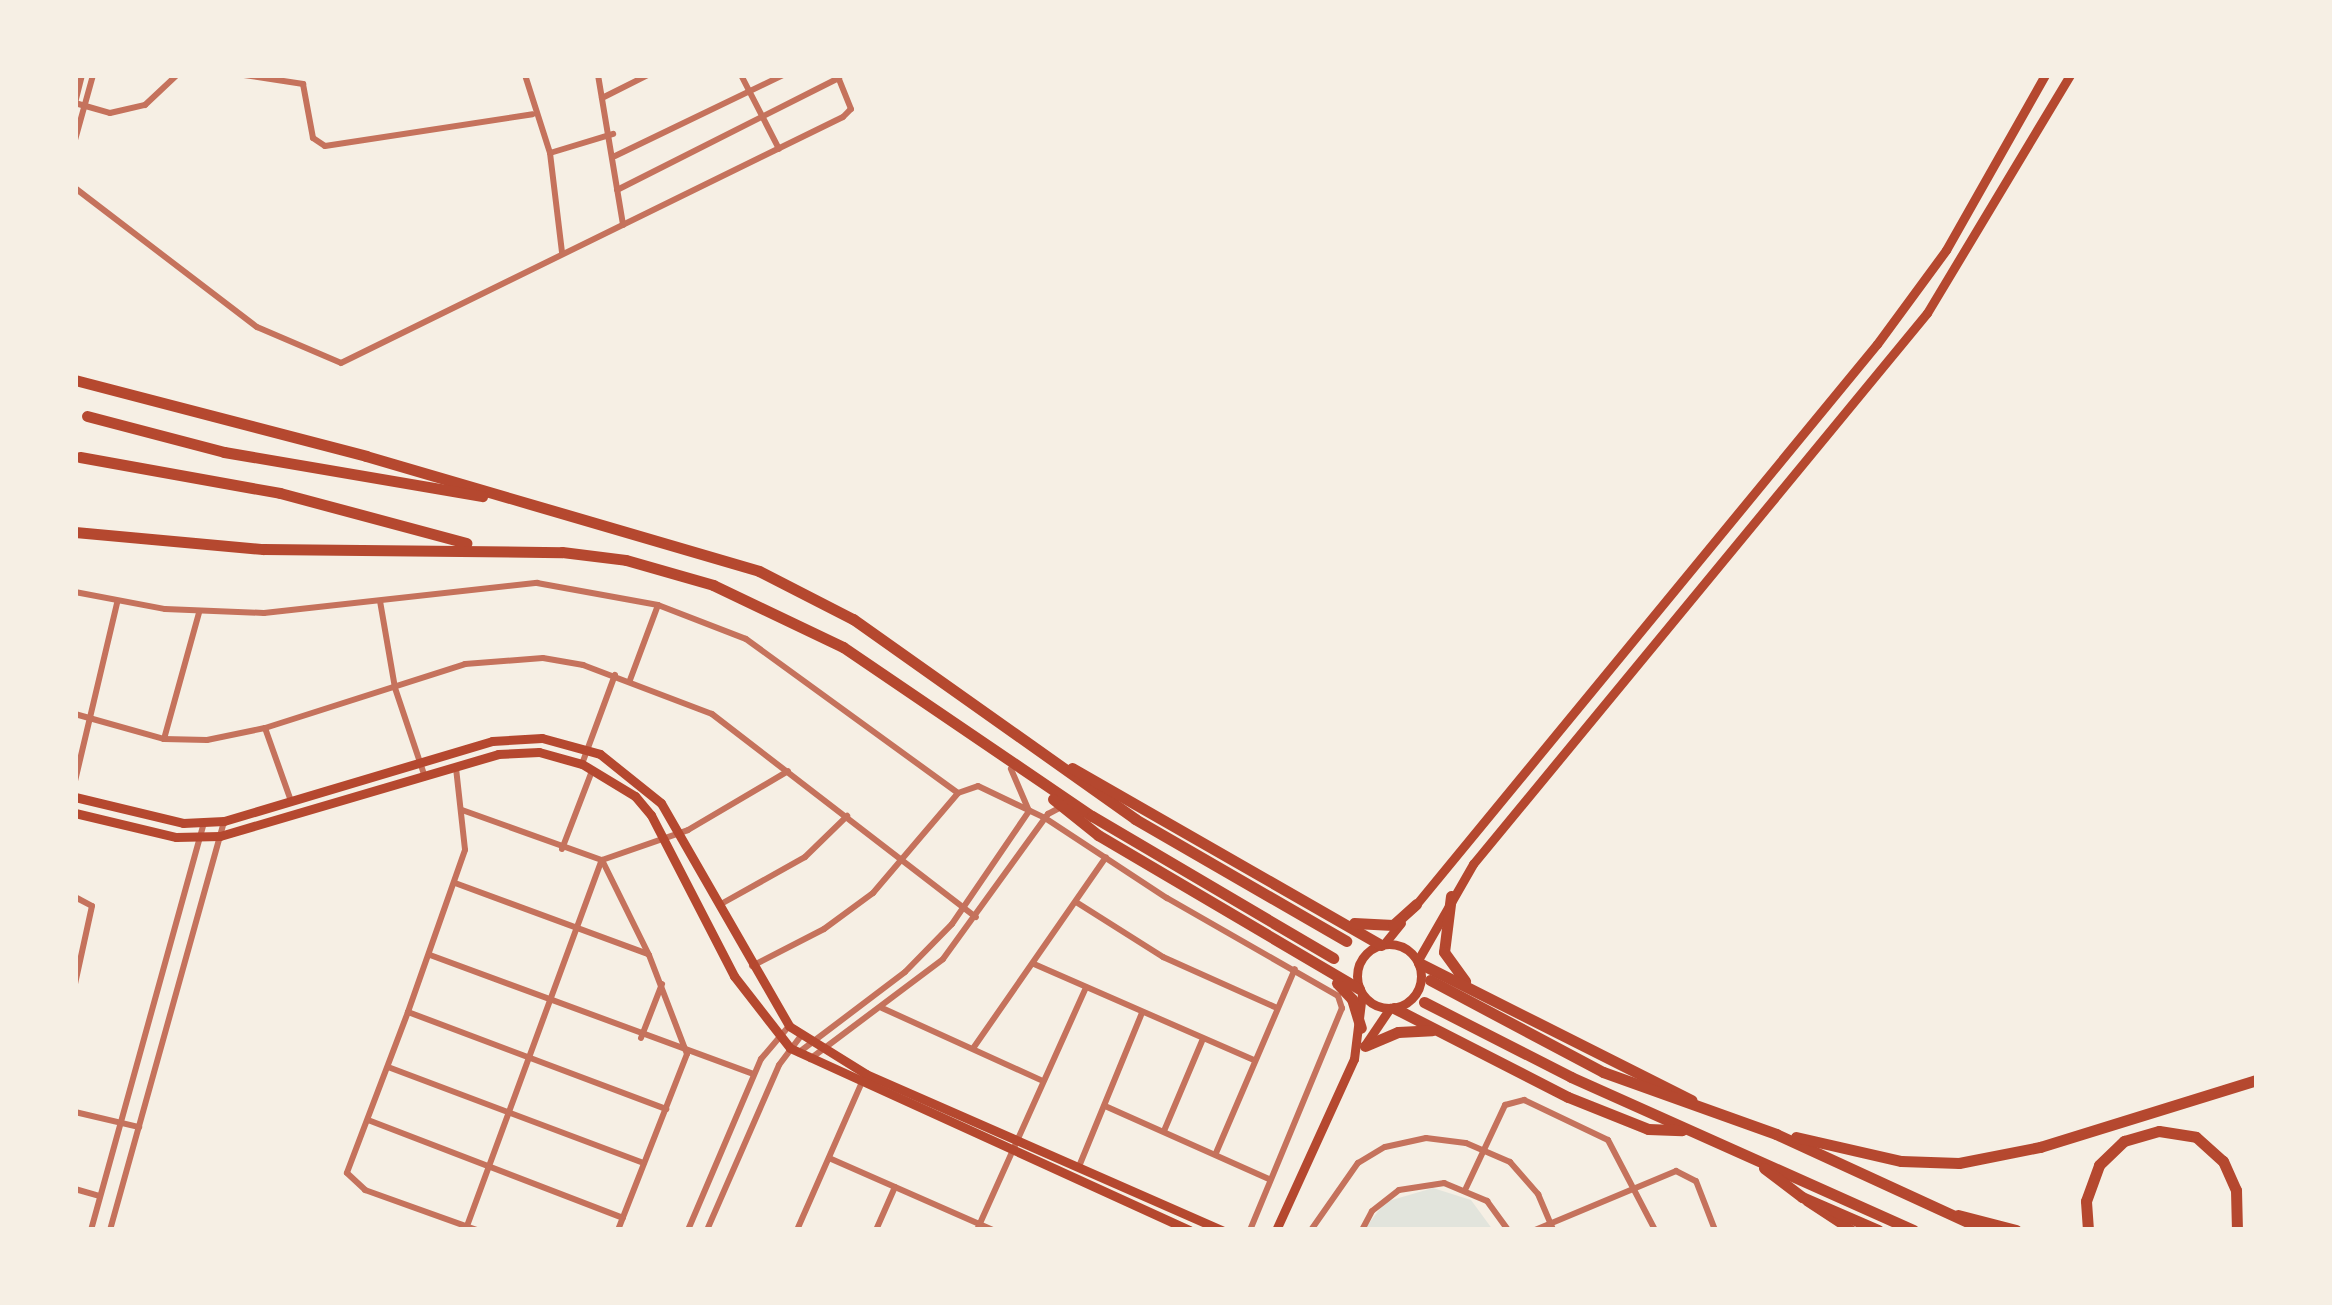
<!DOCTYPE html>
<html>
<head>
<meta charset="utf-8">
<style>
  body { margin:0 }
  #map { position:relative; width:2332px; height:1305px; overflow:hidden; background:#f6efe4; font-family:Poppins,sans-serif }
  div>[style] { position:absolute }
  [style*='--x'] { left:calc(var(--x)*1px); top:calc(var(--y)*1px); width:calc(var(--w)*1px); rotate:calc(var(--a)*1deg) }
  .green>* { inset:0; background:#e2e4dc }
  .minor>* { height:6px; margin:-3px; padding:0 3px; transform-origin:3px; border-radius:3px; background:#c5725c }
  .secondary>* { height:9px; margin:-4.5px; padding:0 4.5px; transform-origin:4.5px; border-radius:4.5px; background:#b5482f }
  .secondary>.ring { margin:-4.5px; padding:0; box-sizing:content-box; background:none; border:9px solid #b5482f; border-radius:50% }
  .trunk>* { height:10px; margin:-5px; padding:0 5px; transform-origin:5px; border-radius:5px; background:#b5482f }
  .motorway>* { height:11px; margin:-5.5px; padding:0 5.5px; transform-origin:5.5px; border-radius:5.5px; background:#b5482f }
  span { translate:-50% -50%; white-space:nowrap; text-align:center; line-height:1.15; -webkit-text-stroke:10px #f6efe4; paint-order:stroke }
  .frame { position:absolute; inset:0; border:78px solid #f6efe4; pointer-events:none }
</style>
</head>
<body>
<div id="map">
  <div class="green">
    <i style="clip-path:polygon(1433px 1188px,1471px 1200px,1493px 1230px,1364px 1230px,1385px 1202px)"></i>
  </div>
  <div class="minor">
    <i style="--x:82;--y:75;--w:29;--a:104"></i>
    <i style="--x:75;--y:103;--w:36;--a:16"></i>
    <i style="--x:110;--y:113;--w:36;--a:-13"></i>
    <i style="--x:145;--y:105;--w:44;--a:-43.2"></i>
    <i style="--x:244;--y:75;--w:60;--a:8.7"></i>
    <i style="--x:303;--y:84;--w:55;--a:79.5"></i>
    <i style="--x:313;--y:138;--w:14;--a:34"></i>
    <i style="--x:325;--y:146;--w:210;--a:-8.7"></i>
    <i style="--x:525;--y:75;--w:82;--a:72.2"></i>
    <i style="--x:550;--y:153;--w:100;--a:83.1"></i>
    <i style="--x:598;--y:75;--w:152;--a:80.5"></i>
    <i style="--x:741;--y:75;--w:83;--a:62.8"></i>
    <i style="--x:602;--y:98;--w:51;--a:-26.6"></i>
    <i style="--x:75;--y:140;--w:67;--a:-74.5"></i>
    <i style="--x:550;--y:153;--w:66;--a:-16.8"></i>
    <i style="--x:615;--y:156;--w:187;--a:-25.7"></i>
    <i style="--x:75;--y:188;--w:229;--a:37.4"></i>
    <i style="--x:257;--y:327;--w:91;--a:23.2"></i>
    <i style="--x:341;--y:363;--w:559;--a:-26.11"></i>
    <i style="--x:843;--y:117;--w:11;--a:-45"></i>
    <i style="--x:851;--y:109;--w:37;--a:-112"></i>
    <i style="--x:617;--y:190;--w:249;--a:-26.8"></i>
    <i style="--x:75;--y:592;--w:92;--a:10.7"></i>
    <i style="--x:165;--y:609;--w:99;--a:2.3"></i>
    <i style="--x:264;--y:613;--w:275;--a:-6.3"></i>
    <i style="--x:537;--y:583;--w:123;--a:10.3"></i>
    <i style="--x:658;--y:605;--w:94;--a:21.1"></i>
    <i style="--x:746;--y:639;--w:262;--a:36"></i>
    <i style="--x:958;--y:793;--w:21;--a:-19"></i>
    <i style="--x:978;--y:786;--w:74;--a:25.5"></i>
    <i style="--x:1045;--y:818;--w:146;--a:33.3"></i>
    <i style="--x:1167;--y:898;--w:197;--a:29.8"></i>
    <i style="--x:1338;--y:996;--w:13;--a:72"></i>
    <i style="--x:1342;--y:1008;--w:240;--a:112.5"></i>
    <i style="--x:380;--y:601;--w:88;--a:80.2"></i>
    <i style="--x:395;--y:688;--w:94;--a:71.4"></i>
    <i style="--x:630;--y:680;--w:80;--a:-69.5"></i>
    <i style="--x:75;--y:714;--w:92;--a:15.7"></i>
    <i style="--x:164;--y:739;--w:43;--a:1.3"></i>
    <i style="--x:207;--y:740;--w:59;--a:-11.7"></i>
    <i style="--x:265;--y:728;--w:210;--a:-17.7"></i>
    <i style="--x:465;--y:664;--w:78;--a:-4.4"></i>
    <i style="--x:543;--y:658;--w:41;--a:9.9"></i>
    <i style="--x:583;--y:665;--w:138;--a:20.8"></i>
    <i style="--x:712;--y:714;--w:333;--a:37.6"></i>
    <i style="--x:265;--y:728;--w:77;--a:70.4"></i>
    <i style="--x:164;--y:739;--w:131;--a:-74.5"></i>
    <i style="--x:582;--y:764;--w:95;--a:-69.7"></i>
    <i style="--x:456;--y:768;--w:82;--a:83.7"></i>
    <i style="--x:465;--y:850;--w:172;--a:109.4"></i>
    <i style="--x:408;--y:1012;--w:276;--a:20.6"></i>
    <i style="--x:75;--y:781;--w:183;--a:-76.7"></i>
    <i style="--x:462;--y:810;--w:149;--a:19.7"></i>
    <i style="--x:602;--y:860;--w:91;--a:-19.2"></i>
    <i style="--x:688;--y:830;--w:116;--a:-30.5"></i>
    <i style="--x:562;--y:849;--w:84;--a:-69"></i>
    <i style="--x:602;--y:860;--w:106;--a:63.7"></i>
    <i style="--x:649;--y:955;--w:106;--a:69"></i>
    <i style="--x:687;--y:1054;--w:189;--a:111.4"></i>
    <i style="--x:455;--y:883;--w:206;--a:20.2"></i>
    <i style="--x:75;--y:897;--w:19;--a:28"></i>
    <i style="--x:92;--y:906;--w:80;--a:102.3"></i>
    <i style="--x:1076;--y:902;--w:103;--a:32.3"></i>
    <i style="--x:1163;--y:957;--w:125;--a:24.1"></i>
    <i style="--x:721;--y:904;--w:96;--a:-29.2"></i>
    <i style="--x:805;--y:857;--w:59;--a:-44.3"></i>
    <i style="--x:430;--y:955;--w:345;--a:20.2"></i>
    <i style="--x:1034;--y:964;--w:240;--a:23.6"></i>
    <i style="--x:752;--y:966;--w:81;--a:-27.2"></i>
    <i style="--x:824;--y:929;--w:61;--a:-36.3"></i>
    <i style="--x:873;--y:893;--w:131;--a:-49.6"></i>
    <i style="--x:882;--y:1008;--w:177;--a:24.4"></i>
    <i style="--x:408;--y:1012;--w:172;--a:110.8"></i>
    <i style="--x:347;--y:1173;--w:25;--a:43"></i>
    <i style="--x:365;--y:1190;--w:119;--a:19.7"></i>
    <i style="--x:641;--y:1038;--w:58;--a:-68.7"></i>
    <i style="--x:974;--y:1047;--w:231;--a:-55.2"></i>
    <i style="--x:798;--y:1053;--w:134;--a:-37.1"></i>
    <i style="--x:905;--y:972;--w:67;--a:-45.6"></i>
    <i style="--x:952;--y:924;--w:137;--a:-55.7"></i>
    <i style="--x:1029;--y:811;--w:46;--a:-113.2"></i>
    <i style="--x:810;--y:1059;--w:166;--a:-36.9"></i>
    <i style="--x:943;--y:959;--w:179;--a:-54.1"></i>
    <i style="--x:1048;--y:814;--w:17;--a:-28"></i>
    <i style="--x:388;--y:1067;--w:273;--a:20.6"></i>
    <i style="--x:1105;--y:1106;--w:180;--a:24"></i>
    <i style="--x:75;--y:1112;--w:66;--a:13.2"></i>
    <i style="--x:368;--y:1120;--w:273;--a:21"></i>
    <i style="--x:1164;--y:1131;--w:98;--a:-67.1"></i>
    <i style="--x:1216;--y:1153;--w:200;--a:-66.8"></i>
    <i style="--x:829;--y:1158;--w:179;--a:23.7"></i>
    <i style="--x:1080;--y:1164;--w:163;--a:-67.7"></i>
    <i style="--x:1466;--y:1188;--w:92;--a:-64.8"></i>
    <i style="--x:1505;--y:1105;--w:20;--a:-15"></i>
    <i style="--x:1524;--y:1100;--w:93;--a:25.5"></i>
    <i style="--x:1608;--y:1140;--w:102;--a:62.4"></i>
    <i style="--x:75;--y:1189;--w:26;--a:16"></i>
    <i style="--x:467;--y:1226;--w:389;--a:-69.8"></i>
    <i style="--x:91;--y:1230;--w:423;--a:-74.5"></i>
    <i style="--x:110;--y:1230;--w:424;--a:-74.4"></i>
    <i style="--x:688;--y:1230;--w:186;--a:-66.9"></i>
    <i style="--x:761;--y:1059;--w:43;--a:-49.7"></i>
    <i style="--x:707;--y:1230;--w:180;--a:-66.4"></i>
    <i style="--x:779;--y:1065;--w:38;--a:-53"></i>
    <i style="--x:797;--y:1230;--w:164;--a:-66.3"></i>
    <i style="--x:876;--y:1230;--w:47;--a:-66.2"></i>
    <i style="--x:977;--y:1230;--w:266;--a:-65.8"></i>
    <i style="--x:1311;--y:1230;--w:82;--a:-55"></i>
    <i style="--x:1358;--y:1163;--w:31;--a:-31"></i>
    <i style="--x:1385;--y:1147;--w:42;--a:-12.4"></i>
    <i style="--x:1426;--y:1138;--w:40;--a:7.1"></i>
    <i style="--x:1466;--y:1143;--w:48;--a:23.4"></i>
    <i style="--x:1510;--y:1162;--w:43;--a:48.8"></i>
    <i style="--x:1538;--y:1194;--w:39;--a:67"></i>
    <i style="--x:1362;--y:1230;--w:21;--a:-62"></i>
    <i style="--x:1372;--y:1211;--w:34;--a:-38"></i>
    <i style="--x:1399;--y:1190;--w:46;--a:-8.8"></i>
    <i style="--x:1444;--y:1183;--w:47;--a:22.7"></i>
    <i style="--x:1487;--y:1201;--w:36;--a:54"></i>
    <i style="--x:1535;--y:1230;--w:153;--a:-22.7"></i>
    <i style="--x:1676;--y:1171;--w:22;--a:27"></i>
    <i style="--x:1696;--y:1181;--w:53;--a:68.8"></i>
  </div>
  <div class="secondary">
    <i style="--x:75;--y:797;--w:111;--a:13.5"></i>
    <i style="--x:183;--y:823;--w:41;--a:-2.8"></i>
    <i style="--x:224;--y:821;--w:280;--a:-16.6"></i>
    <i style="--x:492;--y:741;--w:50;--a:-3.4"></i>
    <i style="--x:542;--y:738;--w:60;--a:15.4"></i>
    <i style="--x:600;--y:754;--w:78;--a:38.8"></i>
    <i style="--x:661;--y:803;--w:257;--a:60.1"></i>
    <i style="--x:789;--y:1026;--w:91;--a:31.9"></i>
    <i style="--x:866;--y:1074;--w:389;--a:23.7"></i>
    <i style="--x:75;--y:813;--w:104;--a:13.4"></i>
    <i style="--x:176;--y:837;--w:44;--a:-1.3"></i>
    <i style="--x:220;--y:836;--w:290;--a:-16.4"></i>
    <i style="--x:498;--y:754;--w:41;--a:-2.8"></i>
    <i style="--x:539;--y:752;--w:45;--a:15.6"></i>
    <i style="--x:582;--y:764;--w:62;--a:31.1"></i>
    <i style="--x:635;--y:796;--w:25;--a:50"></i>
    <i style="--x:651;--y:815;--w:181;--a:62.7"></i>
    <i style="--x:734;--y:976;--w:91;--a:52.1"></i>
    <i style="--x:790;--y:1048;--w:439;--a:24.5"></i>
    <i style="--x:1414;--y:907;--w:729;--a:-50.57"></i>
    <i style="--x:1877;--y:344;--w:117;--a:-53.7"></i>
    <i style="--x:1946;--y:250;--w:201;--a:-60.5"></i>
    <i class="ring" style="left:1357px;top:944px;width:55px;height:55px"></i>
    <i style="--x:1384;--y:944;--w:27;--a:-51"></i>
    <i style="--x:1418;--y:960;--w:111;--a:-60.2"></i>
    <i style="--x:1473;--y:864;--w:714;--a:-50.51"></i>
    <i style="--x:1927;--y:313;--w:278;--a:-59"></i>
    <i style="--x:1365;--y:1045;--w:45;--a:-56"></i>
    <i style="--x:1276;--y:1230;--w:188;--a:-65.5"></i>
    <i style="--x:1354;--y:1059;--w:65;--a:-83"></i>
  </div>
  <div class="trunk">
    <i style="--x:1807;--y:1201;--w:53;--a:33.4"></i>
  </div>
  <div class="motorway">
    <i style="--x:75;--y:380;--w:301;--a:14.6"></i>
    <i style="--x:366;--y:456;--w:409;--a:16.3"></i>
    <i style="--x:759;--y:571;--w:106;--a:27.1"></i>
    <i style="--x:853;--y:619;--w:346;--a:35.3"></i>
    <i style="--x:1135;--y:819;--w:244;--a:30"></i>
    <i style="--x:87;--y:416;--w:142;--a:14.7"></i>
    <i style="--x:224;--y:452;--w:262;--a:9.7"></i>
    <i style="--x:80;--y:457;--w:203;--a:10.2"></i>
    <i style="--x:280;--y:493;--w:193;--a:15"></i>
    <i style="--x:75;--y:532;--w:189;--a:5.2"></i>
    <i style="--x:263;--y:549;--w:299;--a:0.6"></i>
    <i style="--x:562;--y:552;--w:64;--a:7.1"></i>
    <i style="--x:626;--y:560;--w:91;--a:16"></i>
    <i style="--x:713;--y:585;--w:144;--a:25.5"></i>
    <i style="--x:843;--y:647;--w:301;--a:34.2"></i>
    <i style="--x:1092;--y:816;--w:280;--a:30.5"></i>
    <i style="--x:1072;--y:768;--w:356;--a:29.8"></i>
    <i style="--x:1053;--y:799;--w:58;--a:38.7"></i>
    <i style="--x:1098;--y:835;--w:303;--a:30.5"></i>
    <i style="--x:1451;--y:896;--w:56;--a:97.1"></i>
    <i style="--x:1444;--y:952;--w:36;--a:54"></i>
    <i style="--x:1354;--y:923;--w:39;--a:3"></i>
    <i style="--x:1393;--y:925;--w:31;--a:-42"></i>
    <i style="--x:1419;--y:963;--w:305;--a:26.7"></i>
    <i style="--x:1430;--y:980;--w:196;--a:28"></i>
    <i style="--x:1603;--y:1072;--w:184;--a:19.7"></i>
    <i style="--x:1776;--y:1134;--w:230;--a:24.7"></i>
    <i style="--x:1337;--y:983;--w:22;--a:47"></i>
    <i style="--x:1352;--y:999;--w:30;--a:73"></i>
    <i style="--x:1424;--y:1002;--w:165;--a:27"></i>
    <i style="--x:1571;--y:1077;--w:375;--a:24.1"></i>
    <i style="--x:1394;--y:1008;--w:195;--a:27.1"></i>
    <i style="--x:1568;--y:1097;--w:86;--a:21.8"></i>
    <i style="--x:1648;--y:1129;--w:34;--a:2"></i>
    <i style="--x:1365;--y:1046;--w:36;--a:-23"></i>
    <i style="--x:1398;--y:1032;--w:34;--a:-3"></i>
    <i style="--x:1796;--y:1137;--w:108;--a:12.9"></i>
    <i style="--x:1901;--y:1161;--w:58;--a:2"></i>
    <i style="--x:1959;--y:1163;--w:83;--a:-11.2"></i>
    <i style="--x:2040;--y:1147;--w:227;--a:-17.2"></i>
    <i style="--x:1764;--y:1168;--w:48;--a:37.3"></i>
    <i style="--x:1802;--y:1197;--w:83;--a:23.5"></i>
    <i style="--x:1958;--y:1215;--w:60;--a:14.5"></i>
    <i style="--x:2088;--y:1230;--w:29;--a:-94"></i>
    <i style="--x:2086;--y:1201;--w:38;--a:-70"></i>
    <i style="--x:2099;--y:1165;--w:35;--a:-44"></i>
    <i style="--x:2124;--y:1141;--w:36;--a:-16"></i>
    <i style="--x:2159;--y:1131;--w:37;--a:9"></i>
    <i style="--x:2196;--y:1137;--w:36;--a:42"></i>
    <i style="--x:2223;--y:1161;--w:32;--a:66"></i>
    <i style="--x:2236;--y:1190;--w:40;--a:88.6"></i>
  </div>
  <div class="frame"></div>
</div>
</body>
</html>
